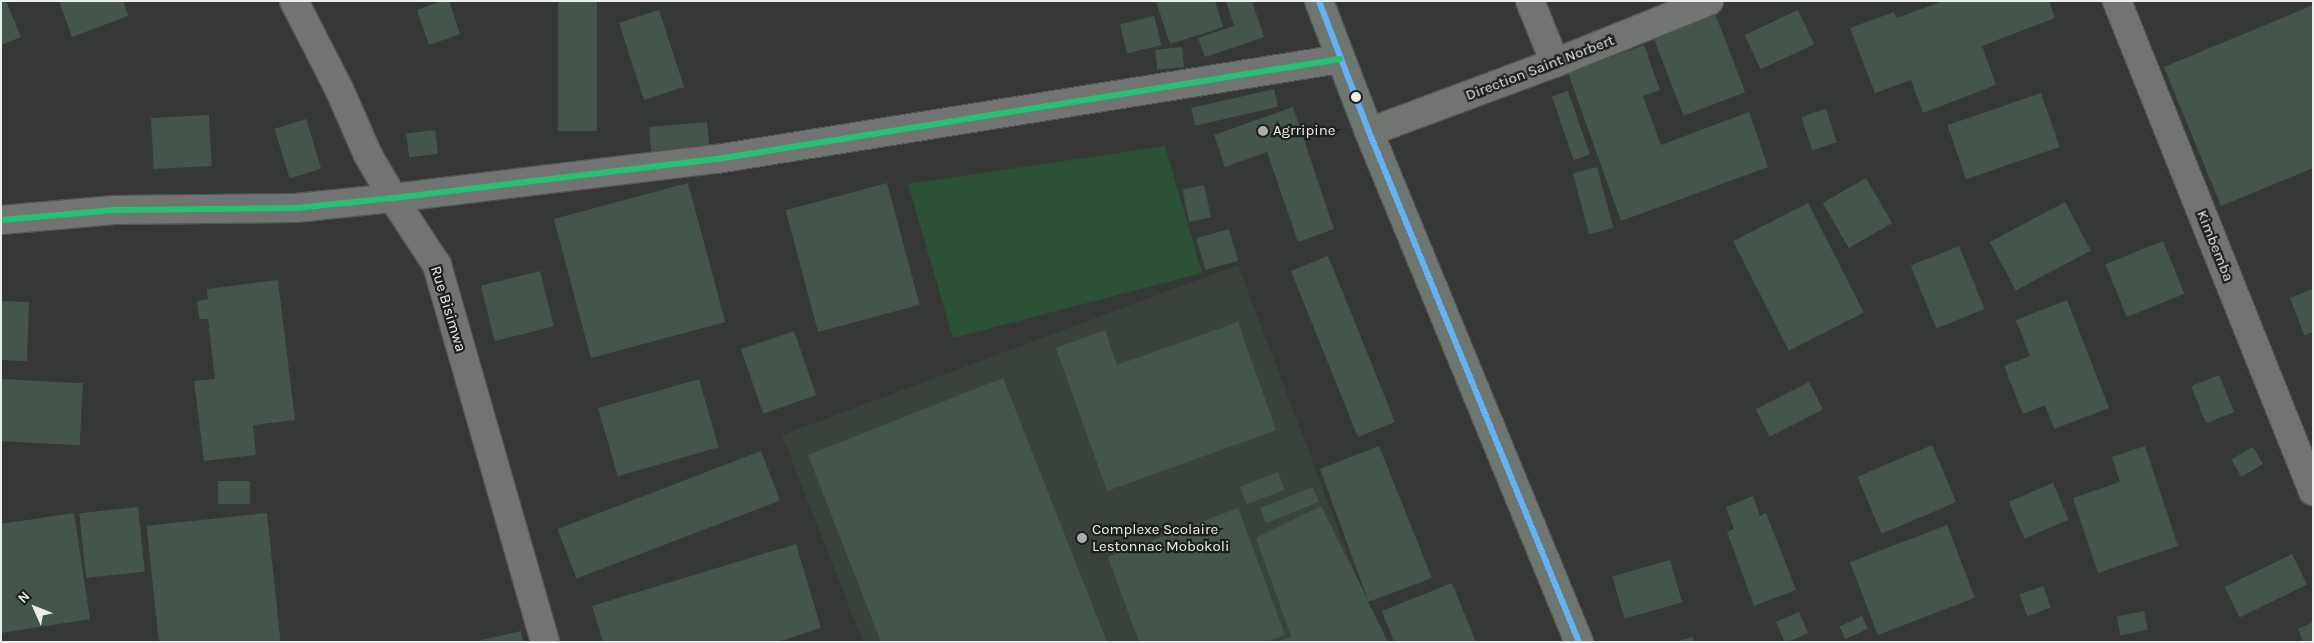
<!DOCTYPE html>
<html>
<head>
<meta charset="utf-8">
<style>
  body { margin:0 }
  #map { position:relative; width:2314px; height:643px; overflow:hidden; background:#363837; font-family:Karla,sans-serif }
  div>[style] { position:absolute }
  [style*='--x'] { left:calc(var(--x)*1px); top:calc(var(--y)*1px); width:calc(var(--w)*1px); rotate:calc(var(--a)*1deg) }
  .built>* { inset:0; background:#3a423c }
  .green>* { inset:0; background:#2c5136 }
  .building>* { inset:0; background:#45554c; transform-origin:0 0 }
  .roads { filter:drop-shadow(1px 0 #545554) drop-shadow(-1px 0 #545554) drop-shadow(0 1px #545554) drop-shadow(0 -1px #545554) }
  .minor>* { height:28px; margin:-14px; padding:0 14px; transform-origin:14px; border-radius:14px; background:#727472 }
  .trunk>* { height:28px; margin:-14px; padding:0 14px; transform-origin:14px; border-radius:14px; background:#6d766f }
  .bus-1>* { height:6px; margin:-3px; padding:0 3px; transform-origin:3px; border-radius:3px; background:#66b1f2 }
  .bus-2>* { height:6px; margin:-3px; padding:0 3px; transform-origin:3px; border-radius:3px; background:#26c172 }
  .dots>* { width:14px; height:14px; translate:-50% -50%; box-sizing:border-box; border:2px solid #1e201e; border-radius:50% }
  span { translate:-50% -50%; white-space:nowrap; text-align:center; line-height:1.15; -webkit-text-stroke:4.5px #1e201e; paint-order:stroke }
  .street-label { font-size:15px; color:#eceeec }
  .poi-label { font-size:15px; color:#eceeec }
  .left { translate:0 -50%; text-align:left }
  .frame { position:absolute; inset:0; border:2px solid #eceeec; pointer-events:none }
  .north { position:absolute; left:10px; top:583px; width:50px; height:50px; -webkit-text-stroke:4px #1e201e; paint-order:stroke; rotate:314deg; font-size:14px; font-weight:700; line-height:20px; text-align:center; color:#eceeec }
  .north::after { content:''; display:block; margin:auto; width:18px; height:22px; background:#eceeec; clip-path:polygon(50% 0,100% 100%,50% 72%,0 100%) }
</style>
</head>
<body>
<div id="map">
  <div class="built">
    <i style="clip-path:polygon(1238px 265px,1381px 642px,863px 642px,782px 435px)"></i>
  </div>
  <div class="green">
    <i style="clip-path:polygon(1165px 146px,1202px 273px,953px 338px,908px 184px)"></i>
  </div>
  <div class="building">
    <i style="clip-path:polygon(1px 1px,6px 1px,21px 37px,1px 45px)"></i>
    <i style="clip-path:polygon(59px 1px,123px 1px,128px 16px,72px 37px)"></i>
    <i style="clip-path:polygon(442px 1px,449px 1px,460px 34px,429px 45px,417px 10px)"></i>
    <i style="left:558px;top:1px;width:39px;height:130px"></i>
    <i style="clip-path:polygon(1156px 1px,1215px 1px,1223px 27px,1170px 44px)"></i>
    <i style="clip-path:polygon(1226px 1px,1252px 1px,1264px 37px,1205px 57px,1198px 38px,1234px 26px)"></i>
    <i style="clip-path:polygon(1943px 1px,2049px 1px,2055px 18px,1982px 46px,1996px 85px,1923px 113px,1911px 80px,1875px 93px,1850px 28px,1894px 12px,1897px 18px)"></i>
    <i style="clip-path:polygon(2313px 5px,2313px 168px,2221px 206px,2164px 67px)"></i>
    <i style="left:659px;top:10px;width:81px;height:42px;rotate:72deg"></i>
    <i style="left:1798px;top:10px;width:38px;height:59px;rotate:65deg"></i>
    <i style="left:1714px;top:11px;width:87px;height:66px;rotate:69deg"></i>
    <i style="left:1154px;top:16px;width:30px;height:35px;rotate:76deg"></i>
    <i style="clip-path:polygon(1644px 45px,1660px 90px,1643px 96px,1661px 145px,1749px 112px,1768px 167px,1621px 221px,1568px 73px)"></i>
    <i style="left:1182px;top:47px;width:20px;height:27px;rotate:84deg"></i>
    <i style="left:1274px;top:89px;width:18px;height:85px;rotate:77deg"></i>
    <i style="left:1568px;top:91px;width:67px;height:17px;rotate:71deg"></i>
    <i style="left:2041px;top:93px;width:57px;height:99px;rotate:71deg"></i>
    <i style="clip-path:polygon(1293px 107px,1334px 229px,1298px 242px,1267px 152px,1225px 167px,1214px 135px)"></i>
    <i style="left:1826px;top:109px;width:35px;height:26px;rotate:72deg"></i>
    <i style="left:209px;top:115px;width:51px;height:58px;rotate:87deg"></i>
    <i style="left:306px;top:119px;width:52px;height:33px;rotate:73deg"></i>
    <i style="left:707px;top:122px;width:24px;height:58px;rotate:85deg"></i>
    <i style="left:435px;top:130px;width:24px;height:29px;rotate:83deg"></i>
    <i style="left:1597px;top:167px;width:63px;height:25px;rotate:75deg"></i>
    <i style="left:1866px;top:178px;width:52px;height:50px;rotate:60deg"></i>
    <i style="left:688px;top:183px;width:144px;height:139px;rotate:75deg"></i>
    <i style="left:887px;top:183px;width:126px;height:105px;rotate:75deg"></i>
    <i style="left:1204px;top:185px;width:33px;height:22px;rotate:78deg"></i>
    <i style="left:2065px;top:202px;width:55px;height:85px;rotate:62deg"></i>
    <i style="left:1808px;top:203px;width:123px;height:84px;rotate:63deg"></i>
    <i style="left:1229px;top:229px;width:33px;height:34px;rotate:74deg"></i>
    <i style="left:2163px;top:241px;width:57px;height:62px;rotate:68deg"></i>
    <i style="left:1959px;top:246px;width:68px;height:52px;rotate:68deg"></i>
    <i style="left:1328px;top:256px;width:179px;height:40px;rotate:68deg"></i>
    <i style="left:540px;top:271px;width:57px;height:61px;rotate:76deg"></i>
    <i style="clip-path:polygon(278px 280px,295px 420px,253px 425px,256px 455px,204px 461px,194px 381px,215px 379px,208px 319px,199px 319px,197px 301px,208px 299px,207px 289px)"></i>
    <i style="clip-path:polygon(2313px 289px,2313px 332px,2304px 335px,2290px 298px)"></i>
    <i style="clip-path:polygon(2067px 300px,2109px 408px,2054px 429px,2045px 405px,2023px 414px,2004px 366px,2030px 356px,2016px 320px)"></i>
    <i style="left:1px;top:301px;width:28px;height:59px;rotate:2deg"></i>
    <i style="clip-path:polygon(1238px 322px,1276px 430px,1107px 491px,1056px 348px,1105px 330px,1117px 365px)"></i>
    <i style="left:794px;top:331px;width:68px;height:56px;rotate:71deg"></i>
    <i style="left:2219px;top:375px;width:40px;height:30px;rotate:68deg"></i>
    <i style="clip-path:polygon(1003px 378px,1107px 642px,881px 642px,808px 455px)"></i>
    <i style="left:1px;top:379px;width:82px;height:62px;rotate:3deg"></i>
    <i style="left:699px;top:379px;width:71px;height:105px;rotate:74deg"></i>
    <i style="left:1809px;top:382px;width:31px;height:60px;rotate:63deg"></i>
    <i style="left:1932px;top:445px;width:62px;height:81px;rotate:67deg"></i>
    <i style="clip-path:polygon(1379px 446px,1432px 578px,1368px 602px,1388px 642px,1277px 642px,1291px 636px,1256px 538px,1321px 506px,1368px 600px,1320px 469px)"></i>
    <i style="clip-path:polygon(2145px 446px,2178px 546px,2098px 573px,2073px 498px,2120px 482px,2112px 457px)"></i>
    <i style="left:2253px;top:447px;width:20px;height:25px;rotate:60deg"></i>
    <i style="left:761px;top:451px;width:53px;height:218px;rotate:69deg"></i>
    <i style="left:1278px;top:472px;width:19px;height:41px;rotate:69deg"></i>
    <i style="left:218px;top:481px;width:32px;height:23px"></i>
    <i style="left:2053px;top:483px;width:40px;height:48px;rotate:67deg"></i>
    <i style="left:1313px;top:487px;width:16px;height:57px;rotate:68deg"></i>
    <i style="clip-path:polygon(1753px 496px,1760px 516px,1766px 513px,1796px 590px,1754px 606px,1727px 532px,1734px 529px,1726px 507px)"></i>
    <i style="left:138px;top:507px;width:65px;height:59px;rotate:84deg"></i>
    <i style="clip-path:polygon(1238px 508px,1285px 635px,1267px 642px,1139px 642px,1108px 557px)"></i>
    <i style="clip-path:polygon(74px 513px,90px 619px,1px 633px,1px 524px)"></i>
    <i style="left:267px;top:513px;width:130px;height:121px;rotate:84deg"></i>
    <i style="left:1947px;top:525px;width:78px;height:104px;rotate:69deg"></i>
    <i style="clip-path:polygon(796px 544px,821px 628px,777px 642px,603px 642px,592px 606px)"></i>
    <i style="left:2292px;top:554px;width:34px;height:75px;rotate:64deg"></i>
    <i style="left:1670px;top:560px;width:44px;height:60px;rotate:74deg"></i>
    <i style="clip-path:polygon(1452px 583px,1476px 642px,1394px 642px,1382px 611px)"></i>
    <i style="left:2043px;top:586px;width:23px;height:25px;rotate:70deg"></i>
    <i style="left:2144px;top:611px;width:19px;height:28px;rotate:78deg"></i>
    <i style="left:1799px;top:612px;width:23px;height:25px;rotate:67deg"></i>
    <i style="left:1862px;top:616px;width:14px;height:25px;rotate:65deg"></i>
    <i style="clip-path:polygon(2313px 622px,2313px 642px,2303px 642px,2298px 629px)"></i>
    <i style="clip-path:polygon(521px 631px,523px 642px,481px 642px,481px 640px)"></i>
    <i style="clip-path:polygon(1693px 637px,1694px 642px,1678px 642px,1678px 641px)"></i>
  </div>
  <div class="roads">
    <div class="minor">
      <i style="--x:294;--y:1;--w:99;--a:62.9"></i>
      <i style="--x:339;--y:89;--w:72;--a:66.3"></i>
      <i style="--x:368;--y:155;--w:50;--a:59.8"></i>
      <i style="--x:393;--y:198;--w:80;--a:56.7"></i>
      <i style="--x:437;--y:265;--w:392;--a:74"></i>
      <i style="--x:1530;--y:1;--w:67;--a:68"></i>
      <i style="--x:2117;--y:1;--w:528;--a:68.2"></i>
      <i style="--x:1369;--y:132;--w:198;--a:-20.4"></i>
      <i style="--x:1555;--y:63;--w:166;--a:-21.9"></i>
      <i style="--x:1;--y:220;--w:114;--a:-5"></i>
      <i style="--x:115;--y:210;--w:181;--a:-0.6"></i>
      <i style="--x:296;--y:208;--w:98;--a:-5.9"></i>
      <i style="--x:393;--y:198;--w:326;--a:-6.9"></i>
      <i style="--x:717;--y:159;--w:631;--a:-9.12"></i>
    </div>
    <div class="trunk">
      <i style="--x:1319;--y:1;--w:140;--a:69.1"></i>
      <i style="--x:1369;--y:132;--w:552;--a:67.62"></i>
    </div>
  </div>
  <div class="bus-1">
    <i style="--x:1319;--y:1;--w:140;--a:69.1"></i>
    <i style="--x:1369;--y:132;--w:552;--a:67.62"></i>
  </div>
  <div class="bus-2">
    <i style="--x:1;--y:220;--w:114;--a:-5"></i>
    <i style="--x:115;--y:210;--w:181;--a:-0.6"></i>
    <i style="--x:296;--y:208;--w:98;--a:-5.9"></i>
    <i style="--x:393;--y:198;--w:326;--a:-6.9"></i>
    <i style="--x:717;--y:159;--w:631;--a:-9.12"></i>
  </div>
  <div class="dots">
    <i style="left:1356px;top:97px;background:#eceeec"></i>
    <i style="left:1263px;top:131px;background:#acaead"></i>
    <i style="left:1082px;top:538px;background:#acaead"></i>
  </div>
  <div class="street-label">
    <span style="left:1540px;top:68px;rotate:-21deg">Direction Saint Norbert</span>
    <span style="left:2215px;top:246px;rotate:68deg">Kimbemba</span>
    <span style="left:448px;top:309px;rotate:73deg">Rue Bisimwa</span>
  </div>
  <div class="poi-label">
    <span class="left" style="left:1273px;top:131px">Agrripine</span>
    <span class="left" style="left:1092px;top:538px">Complexe Scolaire<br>Lestonnac Mobokoli</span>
  </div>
  <div class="frame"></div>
  <div class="north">N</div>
</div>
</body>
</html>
